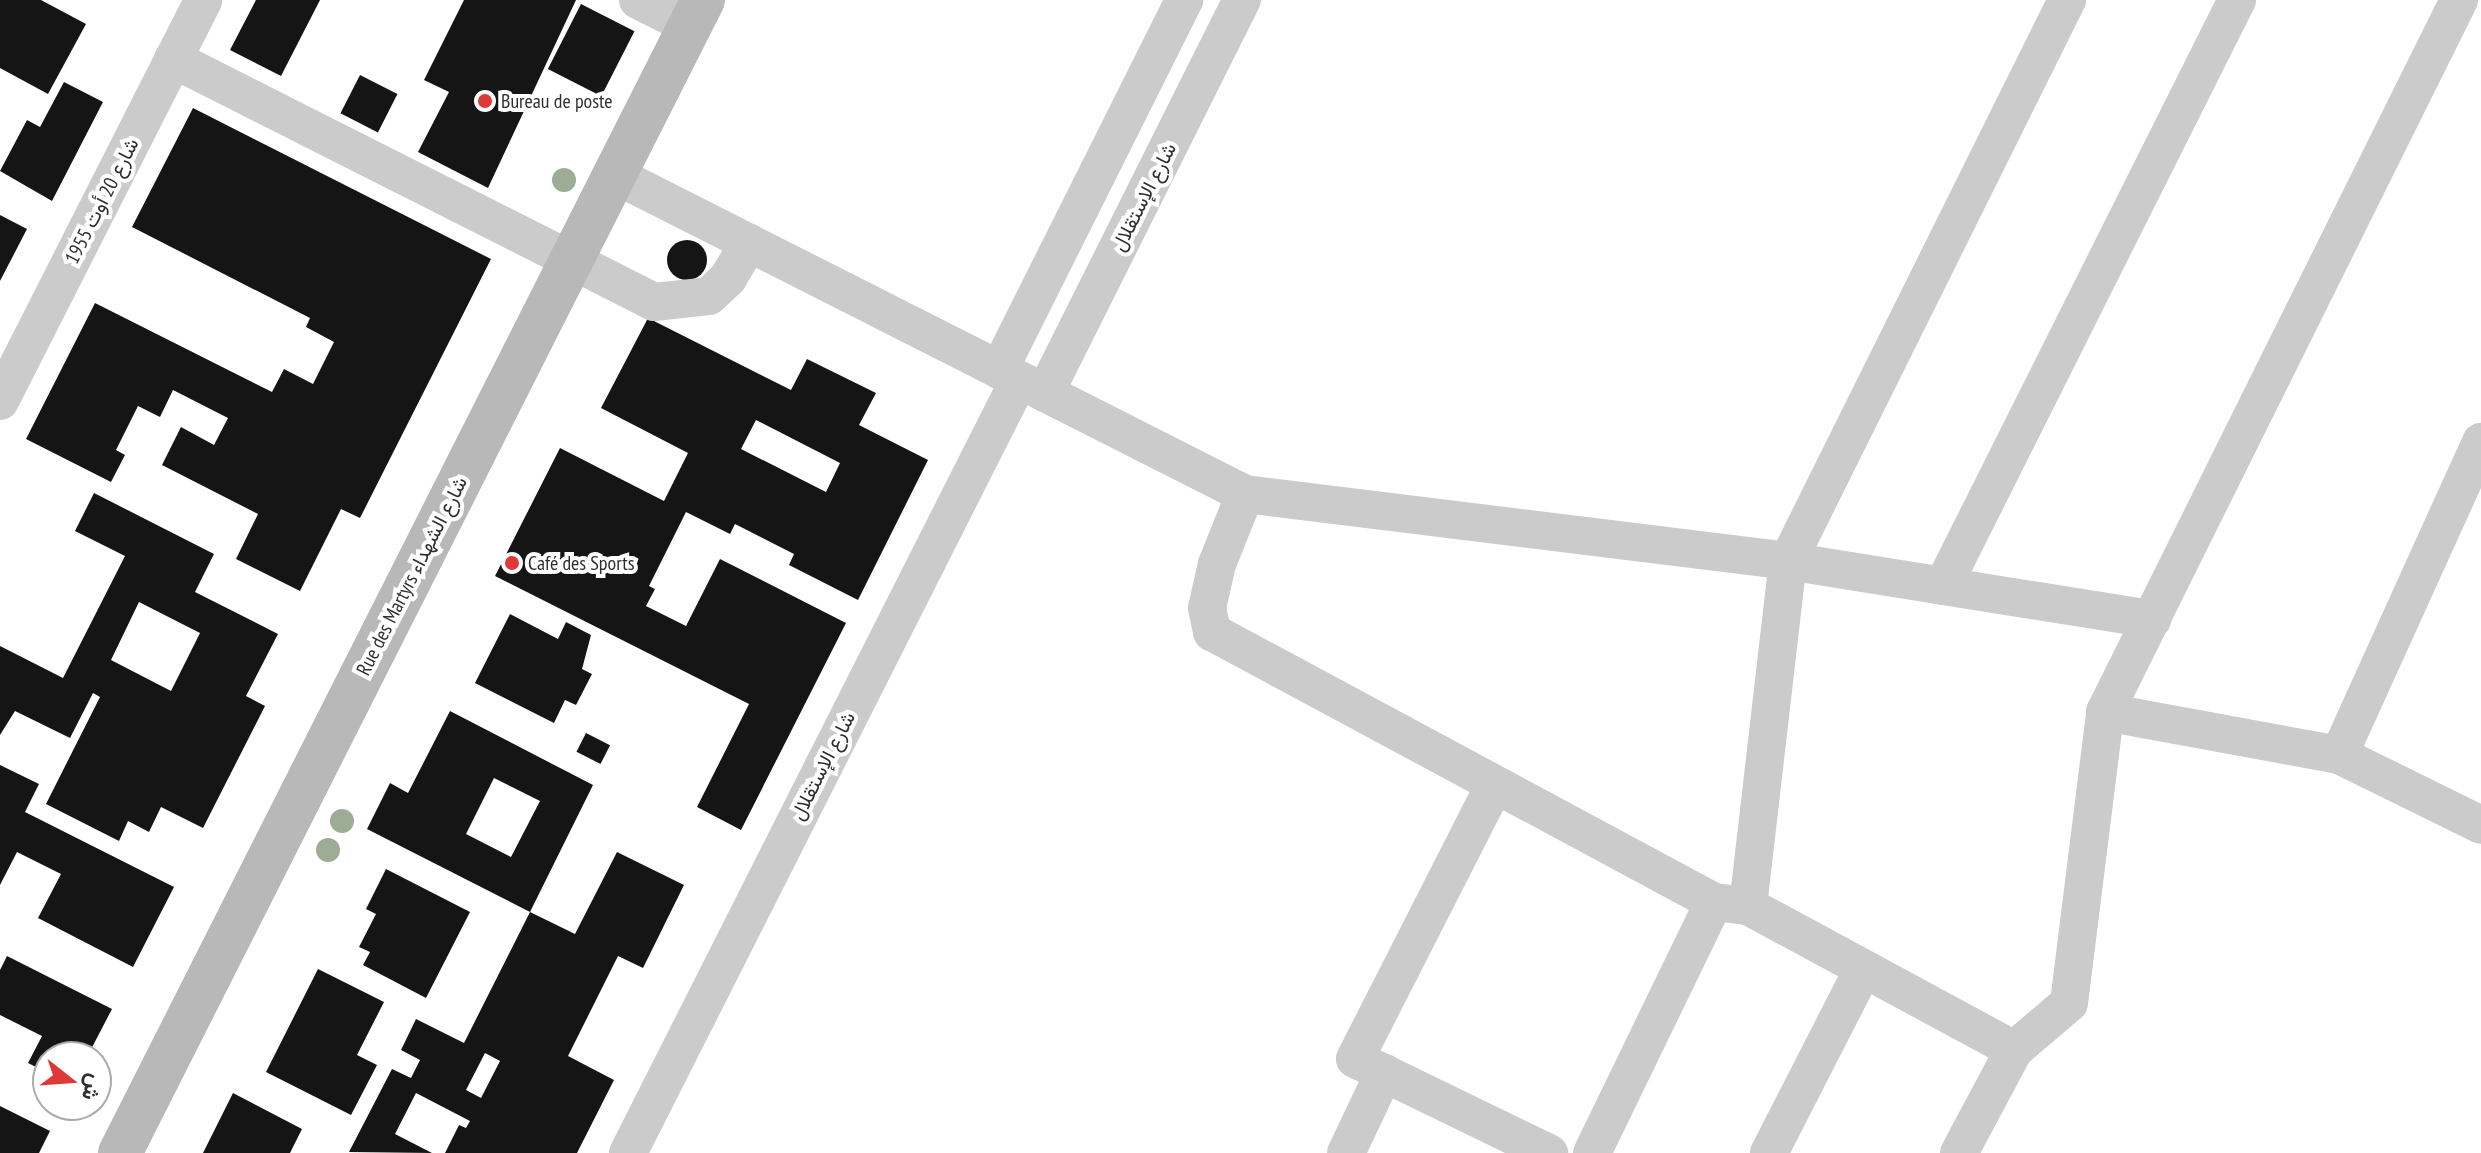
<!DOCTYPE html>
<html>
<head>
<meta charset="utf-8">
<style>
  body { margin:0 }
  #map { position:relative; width:2481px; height:1153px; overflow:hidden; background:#fff; font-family:"PT Sans Narrow",Vazirmatn,sans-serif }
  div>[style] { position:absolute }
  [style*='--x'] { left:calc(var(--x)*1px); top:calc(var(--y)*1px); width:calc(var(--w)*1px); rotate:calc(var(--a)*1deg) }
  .building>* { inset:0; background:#151515; transform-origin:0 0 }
  .round { border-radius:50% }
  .street>* { height:38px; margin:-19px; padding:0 19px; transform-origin:19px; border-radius:19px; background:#cbcbcb }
  .secondary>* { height:44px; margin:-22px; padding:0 22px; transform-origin:22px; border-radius:22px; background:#b8b8b8 }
  .trees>* { width:24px; height:24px; margin:-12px; border-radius:50%; background:#9dac94 }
  .dots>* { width:22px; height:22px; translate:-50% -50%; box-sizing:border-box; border:4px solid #fff; border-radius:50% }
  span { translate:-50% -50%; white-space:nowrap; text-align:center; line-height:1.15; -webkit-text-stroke:8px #fff; paint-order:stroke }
  .poi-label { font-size:20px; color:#2e2e2e }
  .left { translate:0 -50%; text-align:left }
  .street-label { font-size:20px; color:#2e2e2e }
  .north { position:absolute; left:32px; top:1041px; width:80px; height:80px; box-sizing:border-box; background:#fff; border:2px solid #ababab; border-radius:50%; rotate:107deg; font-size:22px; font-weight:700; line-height:32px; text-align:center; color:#2e2e2e }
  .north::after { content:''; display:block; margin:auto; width:28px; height:36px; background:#de3936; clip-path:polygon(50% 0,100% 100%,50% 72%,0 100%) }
</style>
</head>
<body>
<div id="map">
  <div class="building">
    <i style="clip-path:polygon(0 0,41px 0,86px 24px,48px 94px,0 68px)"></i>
    <i style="clip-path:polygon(256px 0,320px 0,281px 76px,230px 50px)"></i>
    <i style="clip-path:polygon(464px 0,576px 0,488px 188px,418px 152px,449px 92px,424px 80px)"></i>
    <i style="left:581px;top:4px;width:60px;height:73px;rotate:27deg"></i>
    <i style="left:360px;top:75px;width:42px;height:43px;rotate:27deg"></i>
    <i style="clip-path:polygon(64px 82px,103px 102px,52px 201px,0 171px,27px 120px,40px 127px)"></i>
    <i style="clip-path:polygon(193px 108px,491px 259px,360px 518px,341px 509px,300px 591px,236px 559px,258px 514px,162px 465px,181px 427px,214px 445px,228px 418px,173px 390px,160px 417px,138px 406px,116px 450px,125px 455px,111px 482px,26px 439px,95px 303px,272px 392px,284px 369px,313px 384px,334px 342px,306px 327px,310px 318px,132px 227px)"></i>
    <i style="clip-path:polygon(0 215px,27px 229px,0 281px)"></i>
    <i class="round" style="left:667px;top:240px;width:40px;height:40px"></i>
    <i style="clip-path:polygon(evenodd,648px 318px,791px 390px,807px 359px,876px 393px,859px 425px,928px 460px,858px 600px,789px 565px,794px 554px,735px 524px,730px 534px,686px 512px,649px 586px,655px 589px,646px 606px,686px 626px,720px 559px,846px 623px,741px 830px,697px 807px,749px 704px,495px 576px,560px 448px,664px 501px,688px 453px,601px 408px,648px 318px,756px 420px,840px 463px,826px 492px,741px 449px,756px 420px)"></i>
    <i style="clip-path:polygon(evenodd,94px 493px,214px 554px,195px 592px,278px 634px,246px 696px,265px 706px,203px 828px,161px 807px,149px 832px,128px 821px,119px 841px,46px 804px,100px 697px,93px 693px,70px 738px,15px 711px,0 735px,0 646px,63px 678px,125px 556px,75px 531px,94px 493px,139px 602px,200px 633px,171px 691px,111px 660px,139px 602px)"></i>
    <i style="clip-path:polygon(510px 614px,558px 639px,566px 622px,591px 635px,582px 669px,592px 674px,576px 705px,565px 700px,554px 723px,475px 683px)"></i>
    <i style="clip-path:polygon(evenodd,450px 711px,593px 785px,530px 912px,575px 934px,617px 852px,684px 885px,643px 968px,618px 956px,568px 1056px,614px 1080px,577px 1153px,445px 1153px,459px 1125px,466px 1128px,470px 1121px,416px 1093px,395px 1134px,432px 1153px,349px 1152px,392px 1069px,411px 1078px,420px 1060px,401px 1050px,416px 1019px,464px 1043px,530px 912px,367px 829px,390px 783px,408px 793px,450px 711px,494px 778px,540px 801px,511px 857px,466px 834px,494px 778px,450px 711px,485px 1053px,500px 1061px,481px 1098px,466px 1090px,485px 1053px)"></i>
    <i style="left:586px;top:733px;width:27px;height:21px;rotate:27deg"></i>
    <i style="clip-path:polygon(0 765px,39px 784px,25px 812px,174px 887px,133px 967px,38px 918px,61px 874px,17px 852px,0 885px)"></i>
    <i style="clip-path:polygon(386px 869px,470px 912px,426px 998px,363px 965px,370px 952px,359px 947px,376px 914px,366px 909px)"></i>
    <i style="clip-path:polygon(7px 956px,112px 1009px,87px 1057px,48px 1057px,48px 1073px,28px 1063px,42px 1036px,0 1015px,0 970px)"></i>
    <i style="clip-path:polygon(318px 969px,384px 1002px,357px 1055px,377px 1065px,351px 1115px,266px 1072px)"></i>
    <i style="clip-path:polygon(233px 1093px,302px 1129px,290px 1153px,203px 1153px)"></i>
    <i style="clip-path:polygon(0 1106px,50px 1131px,39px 1153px,0 1153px)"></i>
  </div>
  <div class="street">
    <i style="--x:638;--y:0;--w:58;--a:26.6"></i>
    <i style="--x:173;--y:59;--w:539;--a:26.8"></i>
    <i style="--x:654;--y:302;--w:55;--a:-6.2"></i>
    <i style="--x:709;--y:296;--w:26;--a:-43"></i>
    <i style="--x:728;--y:278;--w:41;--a:-59"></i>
    <i style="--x:615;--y:175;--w:706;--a:26.86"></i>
    <i style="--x:1245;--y:494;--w:547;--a:7.03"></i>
    <i style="--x:1788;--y:561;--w:369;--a:9.1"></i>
    <i style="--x:999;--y:370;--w:414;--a:-63.4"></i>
    <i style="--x:1045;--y:393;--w:440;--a:-63.4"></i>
    <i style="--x:0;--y:401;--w:449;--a:-63.1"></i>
    <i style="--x:1245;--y:494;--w:75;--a:111.8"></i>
    <i style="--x:1217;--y:564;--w:45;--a:102.8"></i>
    <i style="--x:1207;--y:608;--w:25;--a:78"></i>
    <i style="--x:1212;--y:632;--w:570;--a:28.27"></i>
    <i style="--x:1714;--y:902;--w:34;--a:7"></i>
    <i style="--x:1748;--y:906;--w:302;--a:28.4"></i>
    <i style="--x:1943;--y:586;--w:656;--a:-63.36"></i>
    <i style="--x:2105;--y:712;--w:238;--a:10.4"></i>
    <i style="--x:2339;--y:755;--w:158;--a:26.2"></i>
    <i style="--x:2339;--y:755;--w:344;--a:-65.6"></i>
    <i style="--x:1494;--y:786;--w:306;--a:117"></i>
    <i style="--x:1355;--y:1059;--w:216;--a:25.9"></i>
    <i style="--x:1748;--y:906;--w:347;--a:-83.4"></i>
    <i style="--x:1788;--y:561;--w:627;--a:-63.56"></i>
    <i style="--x:628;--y:1153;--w:866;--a:-63.17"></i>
    <i style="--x:1346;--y:1153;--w:89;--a:-64.6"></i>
    <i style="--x:1592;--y:1153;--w:279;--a:-64.1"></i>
    <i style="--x:1769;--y:1153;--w:204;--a:-62.9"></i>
    <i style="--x:1959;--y:1153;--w:117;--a:-61.9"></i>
    <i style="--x:2014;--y:1050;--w:72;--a:-40.5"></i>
    <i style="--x:2069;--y:1003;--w:293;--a:-82.9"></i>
    <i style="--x:2105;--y:712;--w:795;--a:-63.56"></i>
  </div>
  <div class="secondary">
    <i style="--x:120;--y:1153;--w:1292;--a:-63.18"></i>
  </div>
  <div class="trees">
    <i style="left:564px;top:180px"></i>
    <i style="left:342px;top:821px"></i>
    <i style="left:328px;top:850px"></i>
  </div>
  <div class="dots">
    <i style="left:485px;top:101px;background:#de3936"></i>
    <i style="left:512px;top:563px;background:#de3936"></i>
  </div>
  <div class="poi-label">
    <span class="left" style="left:501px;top:101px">Bureau de poste</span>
    <span class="left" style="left:528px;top:563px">Café des Sports</span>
  </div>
  <div class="street-label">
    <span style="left:1144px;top:197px;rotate:-63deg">شارع الإستقلال</span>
    <span style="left:102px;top:201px;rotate:-63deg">شارع 20 أوت 1955</span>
    <span style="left:412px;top:576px;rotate:-63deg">Rue des Martyrs شارع الشهداء</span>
    <span style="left:823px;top:766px;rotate:-63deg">شارع الإستقلال</span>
  </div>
  <div class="north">ش</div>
</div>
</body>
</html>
